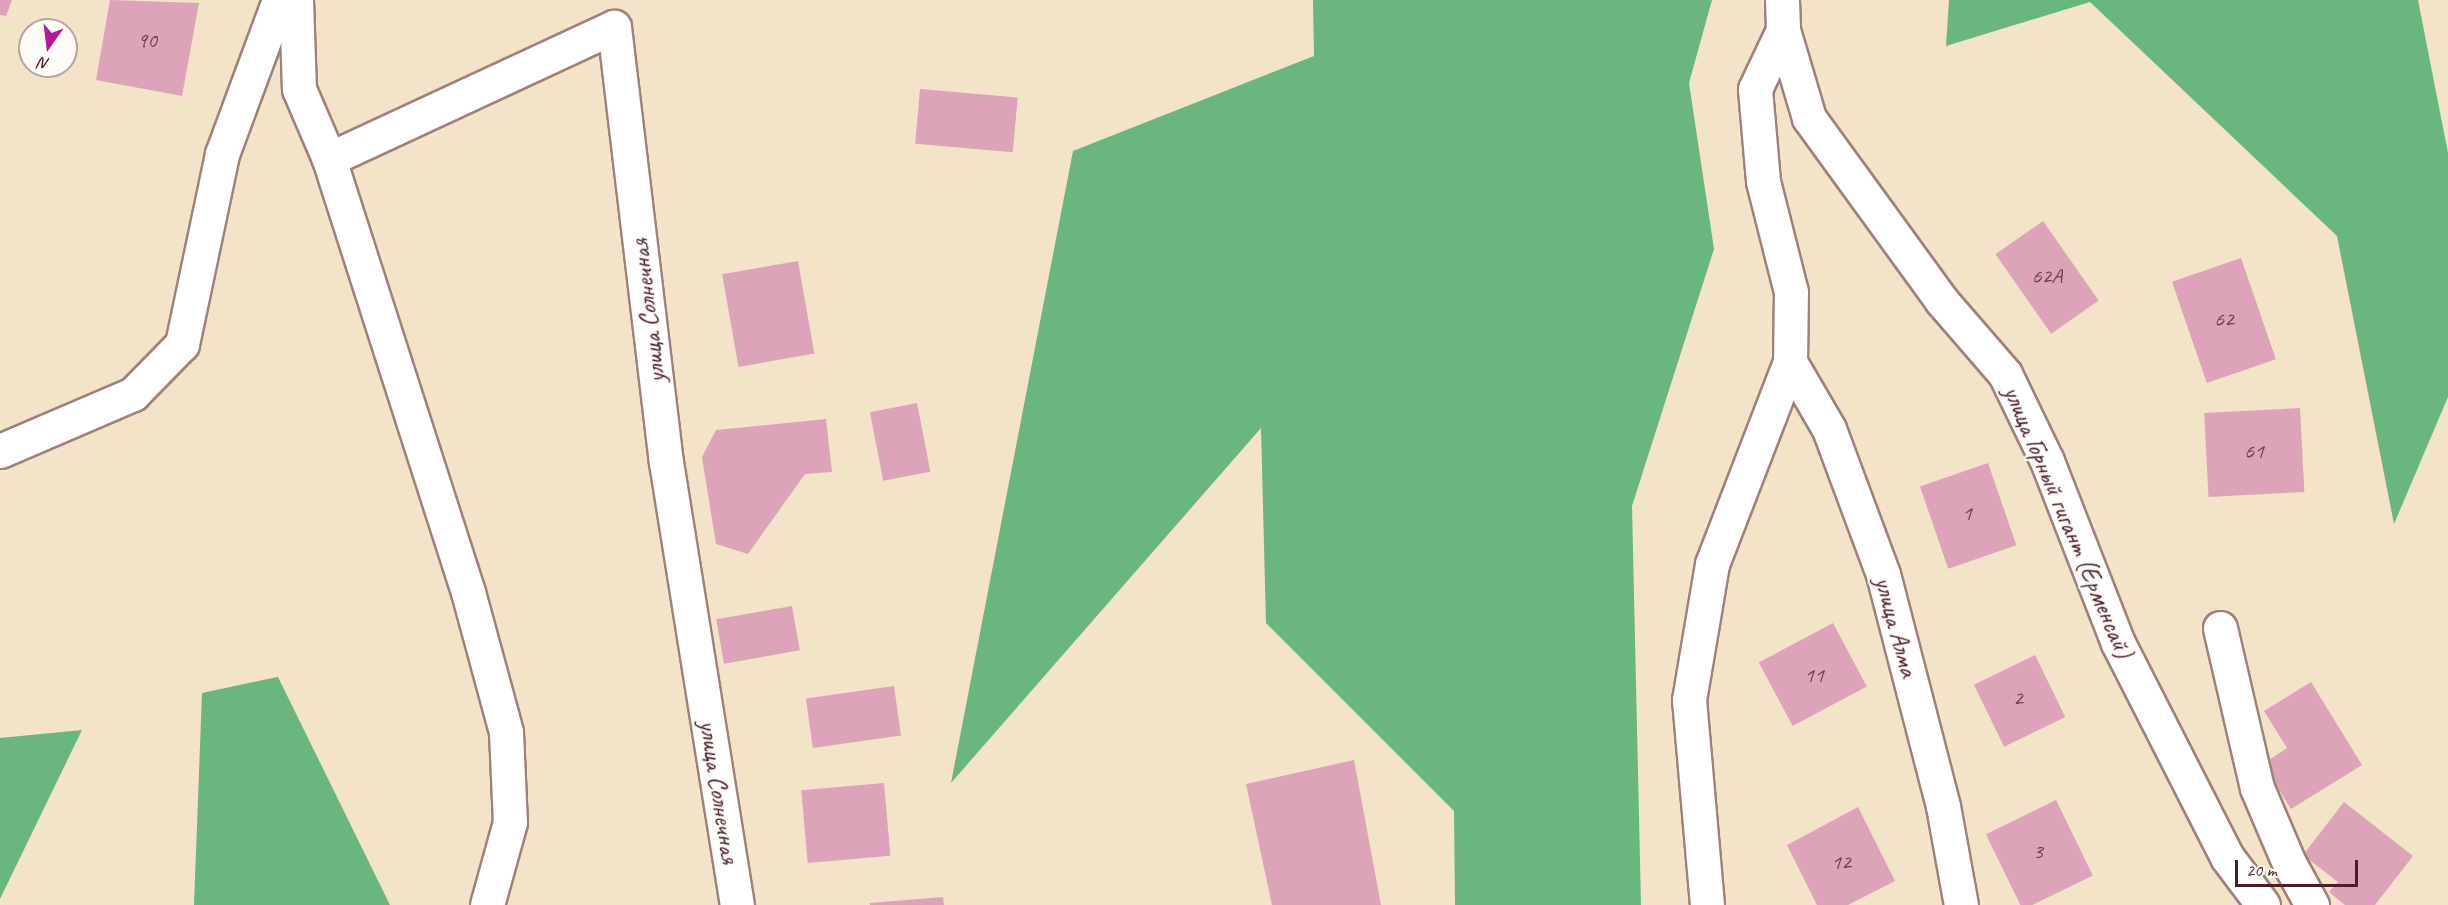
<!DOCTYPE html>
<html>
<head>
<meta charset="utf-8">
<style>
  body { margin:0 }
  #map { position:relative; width:2448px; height:905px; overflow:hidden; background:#f3e3c9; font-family:Caveat,sans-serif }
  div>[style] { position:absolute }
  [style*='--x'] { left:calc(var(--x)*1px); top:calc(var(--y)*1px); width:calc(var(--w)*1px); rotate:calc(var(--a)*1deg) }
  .forest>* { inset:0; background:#6ab67f }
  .building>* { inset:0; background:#dda3b9; transform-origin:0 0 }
  .roads { filter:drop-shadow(2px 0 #9e817a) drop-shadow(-2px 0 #9e817a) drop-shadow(0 2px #9e817a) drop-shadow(0 -2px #9e817a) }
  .minor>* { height:33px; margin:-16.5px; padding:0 16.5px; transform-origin:16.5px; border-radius:16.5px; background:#fff }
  span { translate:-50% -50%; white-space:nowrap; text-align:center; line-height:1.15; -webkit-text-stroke:4.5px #fdfcf7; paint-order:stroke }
  .number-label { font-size:22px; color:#6f404e }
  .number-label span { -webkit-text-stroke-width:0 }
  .street-label { font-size:26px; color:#4a1f2b }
  .north { position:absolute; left:18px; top:18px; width:60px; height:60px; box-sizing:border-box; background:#fdfcf7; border:2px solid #b5a4a5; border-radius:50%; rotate:194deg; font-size:16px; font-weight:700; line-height:24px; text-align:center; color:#4a1f2b }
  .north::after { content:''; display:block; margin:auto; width:21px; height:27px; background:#b5179e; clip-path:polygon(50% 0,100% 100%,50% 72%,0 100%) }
  .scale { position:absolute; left:2235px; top:860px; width:123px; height:27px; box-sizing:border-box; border:3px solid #4a1f2b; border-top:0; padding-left:8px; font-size:18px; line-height:21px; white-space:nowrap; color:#4a1f2b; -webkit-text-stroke:4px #fdfcf7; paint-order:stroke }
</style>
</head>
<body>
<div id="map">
  <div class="forest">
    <i style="clip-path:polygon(1313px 0,1712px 0,1689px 83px,1714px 249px,1632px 506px,1641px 905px,1455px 905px,1454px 811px,1266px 623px,1261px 428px,951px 783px,1073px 151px,1314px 56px)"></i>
    <i style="clip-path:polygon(1949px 0,2418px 0,2448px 153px,2448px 397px,2394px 524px,2337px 236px,2090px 2px,1946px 46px)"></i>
    <i style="clip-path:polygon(277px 677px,278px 677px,390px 905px,194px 905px,202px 693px)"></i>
    <i style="clip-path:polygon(82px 730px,0 899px,0 738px)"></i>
  </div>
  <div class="building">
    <i style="clip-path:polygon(0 0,12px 0,6px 16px,0 15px)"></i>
    <i style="clip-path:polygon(110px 0,199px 3px,182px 96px,96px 80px)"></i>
    <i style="left:920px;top:89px;width:98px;height:55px;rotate:5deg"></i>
    <i style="left:2043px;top:221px;width:97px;height:58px;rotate:55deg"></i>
    <i style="left:2241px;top:258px;width:107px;height:73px;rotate:71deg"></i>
    <i style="left:798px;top:261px;width:94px;height:77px;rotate:80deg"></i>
    <i style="left:917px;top:403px;width:70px;height:48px;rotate:79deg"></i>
    <i style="left:2300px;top:408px;width:84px;height:96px;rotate:87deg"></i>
    <i style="clip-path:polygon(826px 419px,832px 472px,805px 474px,748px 554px,716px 544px,702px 457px,716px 430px)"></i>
    <i style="left:1988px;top:463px;width:87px;height:72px;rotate:71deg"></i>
    <i style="left:792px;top:606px;width:45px;height:77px;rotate:80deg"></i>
    <i style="left:1833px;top:623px;width:72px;height:84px;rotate:62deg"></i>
    <i style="left:2035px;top:655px;width:69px;height:68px;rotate:64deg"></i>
    <i style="clip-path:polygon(2311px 682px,2362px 765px,2291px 809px,2263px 764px,2287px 748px,2264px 711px)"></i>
    <i style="left:894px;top:686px;width:50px;height:89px;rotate:82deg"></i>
    <i style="clip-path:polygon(1354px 760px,1381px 905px,1272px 905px,1246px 784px)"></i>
    <i style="left:884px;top:783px;width:73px;height:83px;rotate:85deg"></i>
    <i style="left:2056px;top:800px;width:84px;height:78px;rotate:64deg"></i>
    <i style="clip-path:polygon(2344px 802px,2413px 856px,2375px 905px,2345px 905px,2329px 892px,2338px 882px,2303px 855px)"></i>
    <i style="clip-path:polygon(1858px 807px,1895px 881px,1848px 905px,1817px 905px,1787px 845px)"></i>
    <i style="clip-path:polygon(943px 897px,944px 905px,870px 905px,870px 903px)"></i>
  </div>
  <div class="roads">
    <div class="minor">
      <i style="--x:296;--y:0;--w:89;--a:88.1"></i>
      <i style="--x:299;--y:89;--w:76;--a:66.8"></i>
      <i style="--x:329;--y:159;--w:455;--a:72.2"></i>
      <i style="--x:468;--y:592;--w:145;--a:74.8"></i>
      <i style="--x:506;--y:732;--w:90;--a:87.5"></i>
      <i style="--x:510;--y:822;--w:86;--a:105.5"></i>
      <i style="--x:1782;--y:0;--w:30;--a:88"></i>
      <i style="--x:1783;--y:30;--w:92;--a:73.5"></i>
      <i style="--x:1809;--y:118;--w:225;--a:54"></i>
      <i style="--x:1941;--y:300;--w:98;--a:49.1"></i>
      <i style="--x:2005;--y:374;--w:97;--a:64.2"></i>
      <i style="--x:2047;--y:461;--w:195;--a:68.7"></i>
      <i style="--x:2118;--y:643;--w:240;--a:63"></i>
      <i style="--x:2227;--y:857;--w:60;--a:53.1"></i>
      <i style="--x:329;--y:159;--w:314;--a:-24.9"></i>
      <i style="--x:614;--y:27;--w:438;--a:83.2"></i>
      <i style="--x:666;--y:462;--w:449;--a:80.9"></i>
      <i style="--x:1790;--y:362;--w:78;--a:59.8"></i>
      <i style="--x:1829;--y:429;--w:155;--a:69.6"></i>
      <i style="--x:1883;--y:574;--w:240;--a:75.5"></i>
      <i style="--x:1943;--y:806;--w:101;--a:79.7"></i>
      <i style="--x:0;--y:451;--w:145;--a:-23.2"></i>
      <i style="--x:133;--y:394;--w:70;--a:-45.6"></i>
      <i style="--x:182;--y:344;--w:194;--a:-78.1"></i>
      <i style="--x:222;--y:154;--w:164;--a:-69.7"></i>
      <i style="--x:2220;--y:628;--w:164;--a:77"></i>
      <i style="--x:2257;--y:788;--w:82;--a:66.9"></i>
      <i style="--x:2289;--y:863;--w:48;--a:61.3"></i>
      <i style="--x:1707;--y:905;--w:206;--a:-95"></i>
      <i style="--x:1689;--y:700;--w:138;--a:-80.4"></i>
      <i style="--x:1712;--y:564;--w:217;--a:-68.9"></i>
      <i style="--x:1790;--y:362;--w:70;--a:-89.2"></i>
      <i style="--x:1791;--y:292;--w:114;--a:-104.2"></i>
      <i style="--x:1763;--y:181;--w:92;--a:-95"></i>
      <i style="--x:1755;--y:89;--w:65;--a:-64.6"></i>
    </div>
  </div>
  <div class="number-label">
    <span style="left:147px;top:41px">90</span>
    <span style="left:2047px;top:277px">62А</span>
    <span style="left:2224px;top:320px">62</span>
    <span style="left:2254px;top:452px">61</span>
    <span style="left:1967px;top:514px">1</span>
    <span style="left:1814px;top:676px">11</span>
    <span style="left:2018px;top:699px">2</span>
    <span style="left:2038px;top:852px">3</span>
    <span style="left:1841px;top:863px">12</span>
  </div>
  <div class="street-label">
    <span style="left:648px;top:311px;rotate:-97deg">улица Солнечная</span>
    <span style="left:2068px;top:522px;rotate:67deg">улица Горный гигант (Ерменсай)</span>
    <span style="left:1896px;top:627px;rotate:75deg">улица Алма</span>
    <span style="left:719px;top:792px;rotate:81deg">улица Солнечная</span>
  </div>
  <div class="north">N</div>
  <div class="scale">20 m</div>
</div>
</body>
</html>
